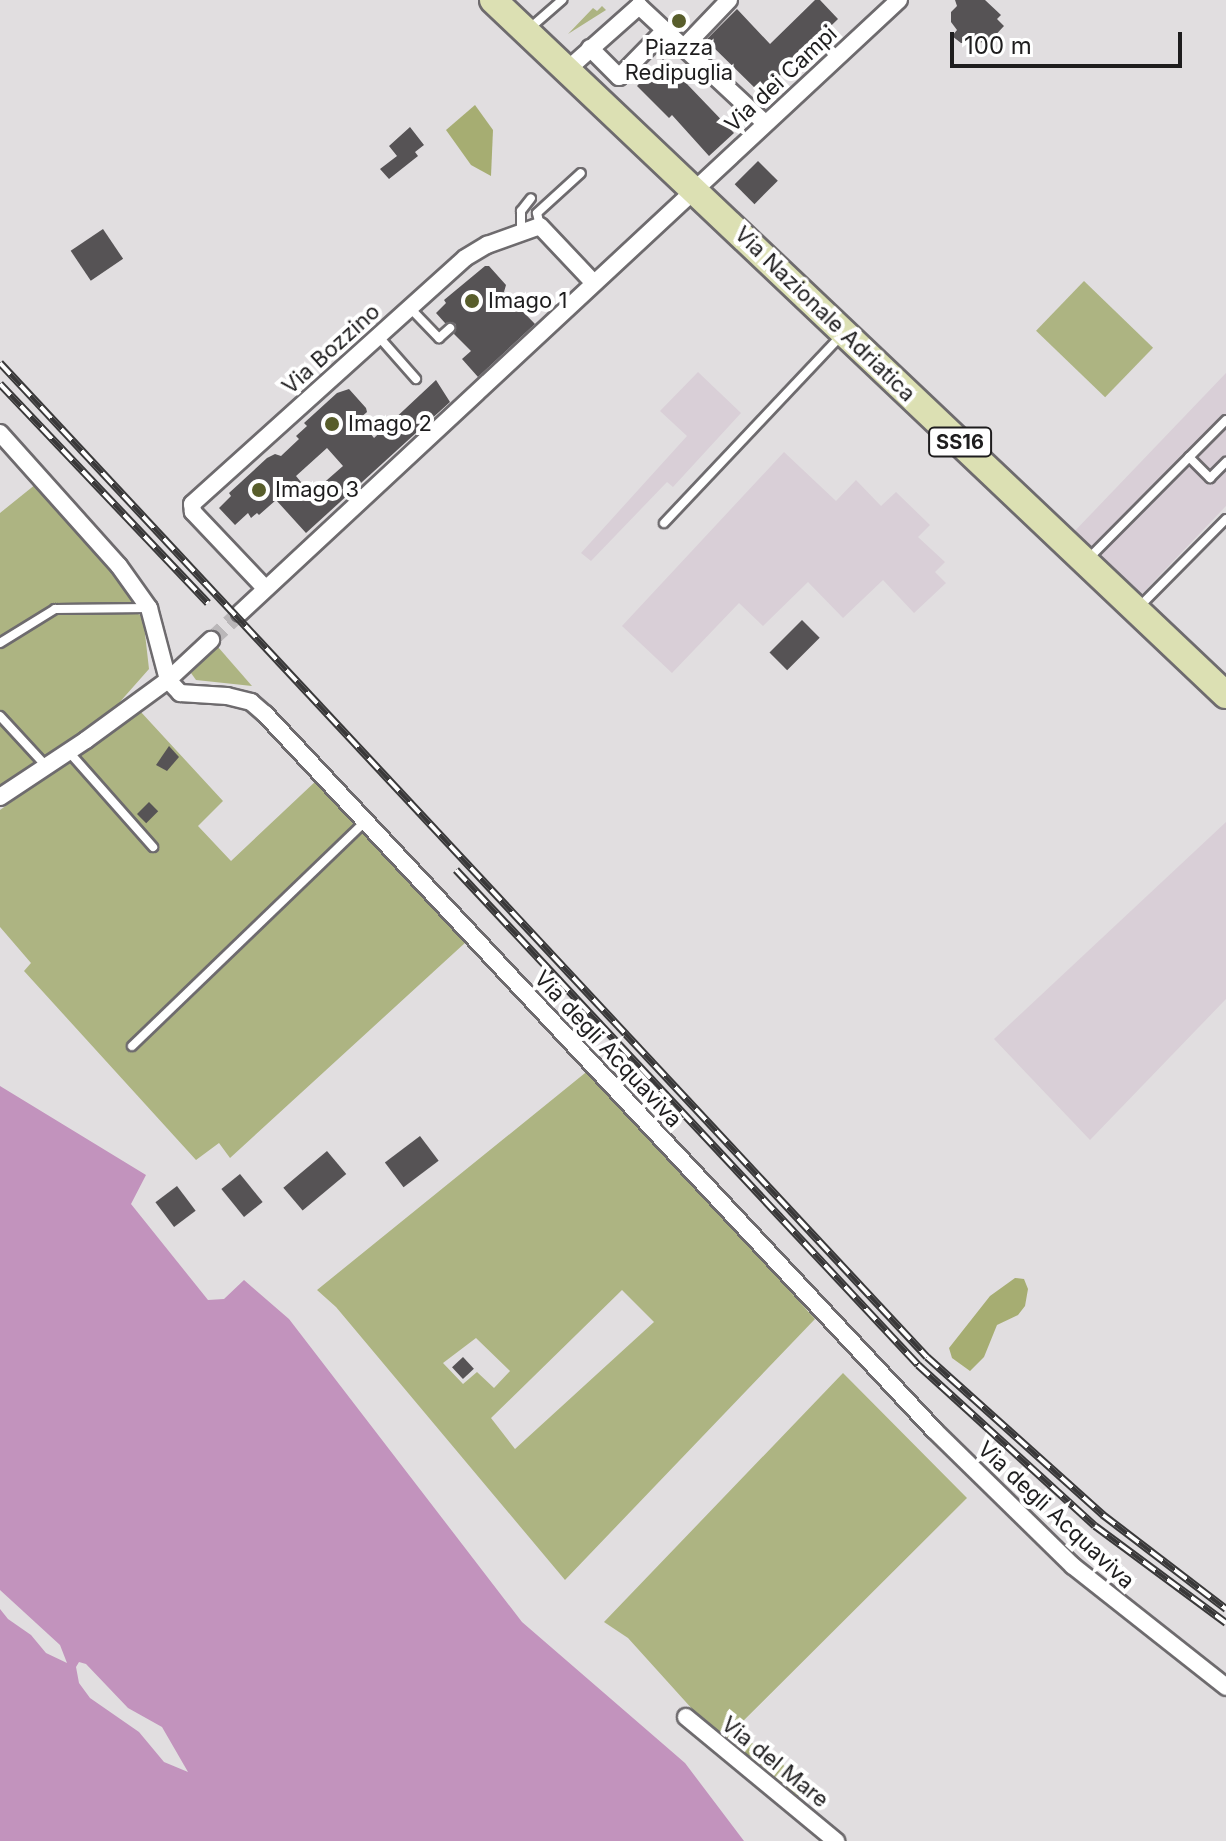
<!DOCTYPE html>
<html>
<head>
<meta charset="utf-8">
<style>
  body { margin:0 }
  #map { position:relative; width:1226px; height:1841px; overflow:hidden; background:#e1dee0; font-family:Inter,sans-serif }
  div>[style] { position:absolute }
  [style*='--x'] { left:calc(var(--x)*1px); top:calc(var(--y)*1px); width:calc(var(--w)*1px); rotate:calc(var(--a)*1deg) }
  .built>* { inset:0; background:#d9cfd7 }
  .green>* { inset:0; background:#adb482; transform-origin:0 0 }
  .forest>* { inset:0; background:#a6ad72 }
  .water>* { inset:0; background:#c293bd }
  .pier>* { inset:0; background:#e1dee0 }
  .building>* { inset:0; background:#565355; transform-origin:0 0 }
  .street-tunnel>* { height:16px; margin-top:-8px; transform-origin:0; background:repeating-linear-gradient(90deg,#bab7b9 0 16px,transparent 0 24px) }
  .roads { filter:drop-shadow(2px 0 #6e6b6e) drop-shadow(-2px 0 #6e6b6e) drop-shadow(0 2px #6e6b6e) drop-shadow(0 -2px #6e6b6e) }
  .lane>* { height:8px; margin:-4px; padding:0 4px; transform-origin:4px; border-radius:4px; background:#fff }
  .street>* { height:16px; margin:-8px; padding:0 8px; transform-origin:8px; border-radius:8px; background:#fff }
  .primary>* { height:26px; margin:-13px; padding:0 13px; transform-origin:13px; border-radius:13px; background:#dce0b3 }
  .rail>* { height:8px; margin-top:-4px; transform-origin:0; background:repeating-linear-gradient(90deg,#fff 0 15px,#3a393a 0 30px); box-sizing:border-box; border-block:2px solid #3a393a }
  .dots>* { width:22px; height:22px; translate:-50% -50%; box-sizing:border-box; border:4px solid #fff; border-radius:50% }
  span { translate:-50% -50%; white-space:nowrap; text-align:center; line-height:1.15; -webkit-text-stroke:8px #fff; paint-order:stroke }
  .shield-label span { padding:2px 6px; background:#fff; border:2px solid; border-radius:6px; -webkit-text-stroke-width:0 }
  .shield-label { font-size:20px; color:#1e1d1e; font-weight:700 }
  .poi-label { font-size:22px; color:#1e1d1e }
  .left { translate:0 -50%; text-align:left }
  .street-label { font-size:22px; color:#1e1d1e }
  .scale { position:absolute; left:950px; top:32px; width:232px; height:36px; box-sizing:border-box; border:4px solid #1e1d1e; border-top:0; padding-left:10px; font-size:24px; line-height:28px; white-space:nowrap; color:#1e1d1e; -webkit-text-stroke:6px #fff; paint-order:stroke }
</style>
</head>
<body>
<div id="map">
  <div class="built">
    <i style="clip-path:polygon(698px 372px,741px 413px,673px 487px,667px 482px,591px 561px,581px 553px,687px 436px,660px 411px)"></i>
    <i style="clip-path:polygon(1226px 373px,1226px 506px,1137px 599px,1070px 536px)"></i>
    <i style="clip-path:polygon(784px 452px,836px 501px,856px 480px,881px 506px,896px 492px,930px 525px,918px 537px,945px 562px,935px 572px,946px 583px,914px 613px,883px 580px,843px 618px,808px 582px,763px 626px,739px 603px,672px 673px,622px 626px)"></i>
    <i style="clip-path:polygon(1226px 822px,1226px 999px,1090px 1140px,994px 1039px)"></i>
  </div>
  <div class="green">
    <i style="clip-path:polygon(602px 6px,606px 10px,568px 34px,593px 8px,597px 11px)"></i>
    <i style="left:1084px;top:281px;width:96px;height:69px;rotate:44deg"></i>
    <i style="clip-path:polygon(36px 484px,136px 600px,128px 605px,130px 611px,143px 616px,149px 669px,103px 721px,0 792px,0 513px)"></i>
    <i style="clip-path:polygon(218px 647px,252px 686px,196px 680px,191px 673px)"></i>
    <i style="clip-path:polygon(140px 711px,223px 801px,198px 826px,231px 861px,317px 780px,466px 942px,230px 1158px,219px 1143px,196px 1160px,24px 971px,31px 963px,0 927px,0 810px)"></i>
    <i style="clip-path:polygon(evenodd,590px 1069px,815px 1319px,565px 1580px,336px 1307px,317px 1290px,590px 1069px,622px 1290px,654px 1322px,515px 1449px,491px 1418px,622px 1290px,590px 1069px,476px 1338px,510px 1371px,494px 1388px,477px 1372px,463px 1384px,443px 1363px,476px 1338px)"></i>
    <i style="clip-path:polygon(843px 1373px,967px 1498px,722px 1742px,628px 1638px,604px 1622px)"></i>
  </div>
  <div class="forest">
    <i style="clip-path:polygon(475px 105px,493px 130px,491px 176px,471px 165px,446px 130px)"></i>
    <i style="clip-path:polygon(1015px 1278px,1024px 1279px,1028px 1289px,1025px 1306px,1018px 1315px,997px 1325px,984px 1357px,970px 1371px,952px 1358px,949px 1348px,990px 1296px)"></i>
    <i style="clip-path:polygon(739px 1724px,749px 1741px,781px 1762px,804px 1791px,791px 1804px,722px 1742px)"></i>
  </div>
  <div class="water">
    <i style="clip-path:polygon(0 1086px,146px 1175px,131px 1204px,208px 1300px,224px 1299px,244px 1280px,289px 1319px,522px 1622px,685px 1763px,744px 1841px,0 1841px)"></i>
  </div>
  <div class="pier">
    <i style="clip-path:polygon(0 1590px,60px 1645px,67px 1663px,46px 1653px,31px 1635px,8px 1619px,0 1609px)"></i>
    <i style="clip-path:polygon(79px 1662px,86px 1664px,128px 1708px,162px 1727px,188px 1772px,164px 1762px,139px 1732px,90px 1698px,79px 1683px,76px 1667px)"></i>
  </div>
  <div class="building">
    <i style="clip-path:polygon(815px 0,820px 0,838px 19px,761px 94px,706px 40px,737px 9px,770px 44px)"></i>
    <i style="clip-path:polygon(955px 0,985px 0,1001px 15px,997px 19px,1004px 26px,989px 42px,961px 43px,952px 36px,957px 30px,951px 22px,951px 12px,957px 6px)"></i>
    <i style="clip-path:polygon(663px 59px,734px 133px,709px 156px,672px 115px,669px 118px,637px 86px)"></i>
    <i style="clip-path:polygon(410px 127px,424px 145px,415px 152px,418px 156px,389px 179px,380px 169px,397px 156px,389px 146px)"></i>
    <i style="left:758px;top:161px;width:28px;height:33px;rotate:45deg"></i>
    <i style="left:103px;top:229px;width:36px;height:39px;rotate:56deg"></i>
    <i style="clip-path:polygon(485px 266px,489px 266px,506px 285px,504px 292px,535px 324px,478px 377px,462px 359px,471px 351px,454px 334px,456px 324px,445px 323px,436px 313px,446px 303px,444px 300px)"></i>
    <i style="clip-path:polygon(evenodd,436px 380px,450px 402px,306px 533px,276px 500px,259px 515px,257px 513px,251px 518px,248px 513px,235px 525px,219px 508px,231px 496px,229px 493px,267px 458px,275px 454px,281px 456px,299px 439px,296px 436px,307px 426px,304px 423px,337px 393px,349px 389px,366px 408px,367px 412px,359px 419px,374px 438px,436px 380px,327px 448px,343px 466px,311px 494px,296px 476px,327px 448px)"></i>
    <i style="left:802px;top:620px;width:25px;height:46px;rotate:45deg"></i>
    <i style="clip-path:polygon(169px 746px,179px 757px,167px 771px,156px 765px)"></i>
    <i style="left:149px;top:802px;width:13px;height:17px;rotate:45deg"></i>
    <i style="left:420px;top:1136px;width:31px;height:44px;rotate:53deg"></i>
    <i style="left:327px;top:1151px;width:30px;height:57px;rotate:50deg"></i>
    <i style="left:240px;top:1174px;width:36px;height:24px;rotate:51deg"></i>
    <i style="left:177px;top:1186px;width:31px;height:27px;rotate:53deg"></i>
    <i style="left:463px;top:1357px;width:16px;height:15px;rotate:47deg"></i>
  </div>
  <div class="street-tunnel">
    <i style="--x:211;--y:640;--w:40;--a:-43"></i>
  </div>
  <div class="roads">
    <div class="lane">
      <i style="--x:530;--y:28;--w:43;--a:-41.2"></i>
      <i style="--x:540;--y:226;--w:13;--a:-103"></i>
      <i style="--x:537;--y:213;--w:59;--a:-42.3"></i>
      <i style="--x:521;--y:232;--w:21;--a:-90"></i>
      <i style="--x:521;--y:211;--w:16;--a:-52"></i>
      <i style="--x:410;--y:308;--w:42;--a:46"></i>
      <i style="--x:439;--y:338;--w:15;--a:-42"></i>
      <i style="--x:379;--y:337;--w:56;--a:48.6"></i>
      <i style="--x:1189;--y:457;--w:30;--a:45"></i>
      <i style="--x:1210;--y:478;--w:23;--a:-45"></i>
      <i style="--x:664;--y:523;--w:257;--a:-46.6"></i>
      <i style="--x:1089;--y:558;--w:194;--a:-45.2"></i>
      <i style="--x:1140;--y:606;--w:122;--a:-45.3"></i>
      <i style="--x:0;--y:643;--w:65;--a:-31.7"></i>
      <i style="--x:55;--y:609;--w:94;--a:-0.6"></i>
      <i style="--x:0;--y:716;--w:69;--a:47.3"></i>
      <i style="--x:69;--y:752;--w:127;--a:48.5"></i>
      <i style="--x:132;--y:1046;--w:322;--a:-43.9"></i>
    </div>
    <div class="street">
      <i style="--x:684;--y:47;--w:65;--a:-46.2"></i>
      <i style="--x:590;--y:48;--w:41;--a:45"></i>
      <i style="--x:619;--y:77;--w:66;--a:-45.6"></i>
      <i style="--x:568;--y:69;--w:95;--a:-41.6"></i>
      <i style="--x:639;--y:6;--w:172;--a:42.9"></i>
      <i style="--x:0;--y:433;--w:178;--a:48.2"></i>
      <i style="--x:119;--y:566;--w:52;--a:54.5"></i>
      <i style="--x:149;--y:608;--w:74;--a:75.2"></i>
      <i style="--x:168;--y:680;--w:18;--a:47"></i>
      <i style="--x:180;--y:693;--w:47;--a:3.7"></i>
      <i style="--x:227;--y:696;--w:25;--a:14"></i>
      <i style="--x:251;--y:702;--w:18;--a:41"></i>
      <i style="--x:265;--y:714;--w:980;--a:46.94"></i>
      <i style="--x:934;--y:1430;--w:194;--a:44.4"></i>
      <i style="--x:1073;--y:1566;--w:195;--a:38.3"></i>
      <i style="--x:265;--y:588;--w:105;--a:-133.5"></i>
      <i style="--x:193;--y:512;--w:8;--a:-97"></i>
      <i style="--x:192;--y:504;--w:367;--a:-42"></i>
      <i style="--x:465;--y:258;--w:26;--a:-31"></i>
      <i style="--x:487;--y:245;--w:56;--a:-19.7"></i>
      <i style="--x:540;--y:226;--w:77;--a:46.6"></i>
      <i style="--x:240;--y:613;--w:900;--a:-42.93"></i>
      <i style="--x:0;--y:797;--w:103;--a:-33.5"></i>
      <i style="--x:86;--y:740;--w:102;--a:-36.2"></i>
      <i style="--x:168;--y:680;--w:59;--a:-42.9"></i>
      <i style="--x:686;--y:1717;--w:195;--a:39.6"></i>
    </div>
    <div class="primary">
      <i style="--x:493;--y:0;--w:1010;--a:43.48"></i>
    </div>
  </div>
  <div class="rail">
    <i style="--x:0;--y:363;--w:1359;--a:47"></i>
    <i style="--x:927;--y:1357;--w:237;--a:41.9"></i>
    <i style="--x:1103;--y:1515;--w:155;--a:37.4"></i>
    <i style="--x:0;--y:384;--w:302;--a:46.5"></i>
    <i style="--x:456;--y:870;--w:677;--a:46.97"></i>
    <i style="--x:918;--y:1365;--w:239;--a:42.3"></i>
    <i style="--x:1095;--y:1526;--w:163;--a:36.5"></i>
  </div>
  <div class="dots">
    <i style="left:679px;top:21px;background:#585d2b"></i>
    <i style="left:472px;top:301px;background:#585d2b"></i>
    <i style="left:332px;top:424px;background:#585d2b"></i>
    <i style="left:259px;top:490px;background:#585d2b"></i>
  </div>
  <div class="shield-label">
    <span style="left:960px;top:442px">SS16</span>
  </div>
  <div class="poi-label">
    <span style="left:679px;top:60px">Piazza<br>Redipuglia</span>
    <span class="left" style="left:488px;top:301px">Imago 1</span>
    <span class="left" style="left:348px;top:424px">Imago 2</span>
    <span class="left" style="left:275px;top:490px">Imago 3</span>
  </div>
  <div class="street-label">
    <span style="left:781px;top:79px;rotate:-43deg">Via dei Campi</span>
    <span style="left:825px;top:314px;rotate:44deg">Via Nazionale Adriatica</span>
    <span style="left:331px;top:349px;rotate:-42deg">Via Bozzino</span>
    <span style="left:608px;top:1049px;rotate:47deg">Via degli Acquaviva</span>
    <span style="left:1056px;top:1515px;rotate:43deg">Via degli Acquaviva</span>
    <span style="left:775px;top:1762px;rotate:39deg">Via del Mare</span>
  </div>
  <div class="scale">100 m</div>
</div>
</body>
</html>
